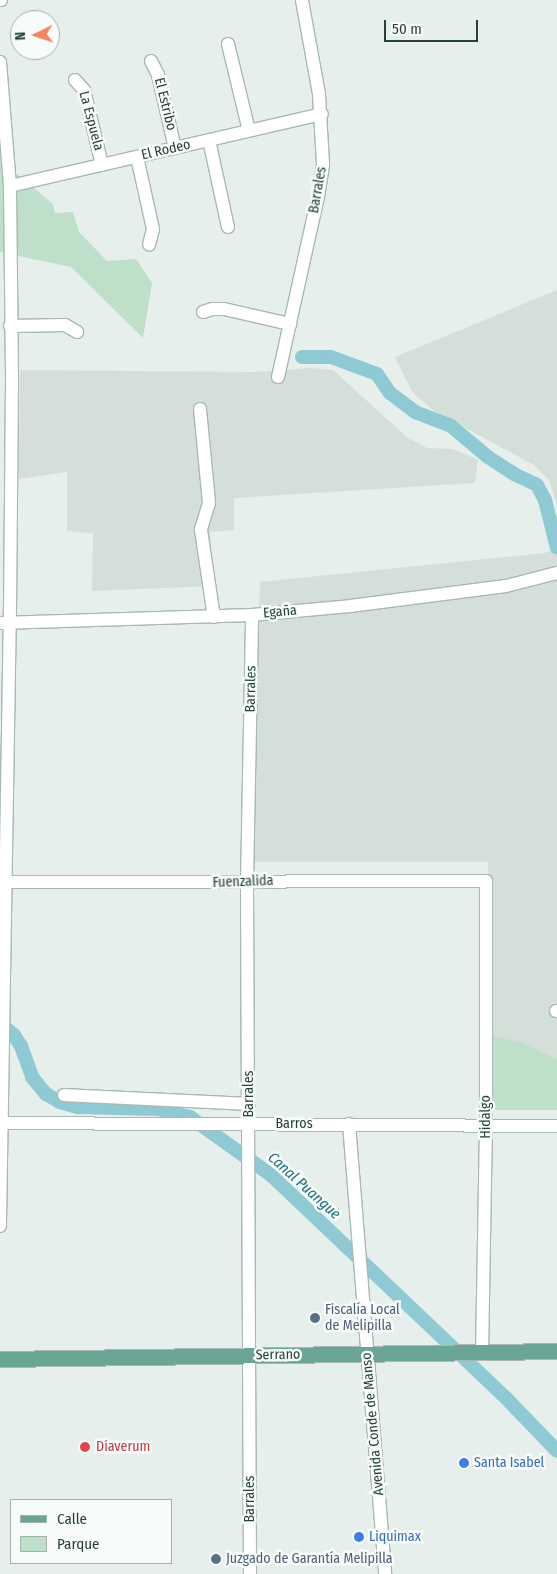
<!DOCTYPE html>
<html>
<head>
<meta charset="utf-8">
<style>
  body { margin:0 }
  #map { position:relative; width:557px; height:1574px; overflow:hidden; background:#e6efeb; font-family:"Fira Sans Condensed",sans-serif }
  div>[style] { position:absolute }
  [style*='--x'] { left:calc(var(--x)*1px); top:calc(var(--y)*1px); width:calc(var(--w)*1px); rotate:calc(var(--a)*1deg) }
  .built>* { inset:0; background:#d4dfda }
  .green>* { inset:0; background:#bfe0c8 }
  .canal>* { height:14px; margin:-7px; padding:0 7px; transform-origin:7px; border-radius:7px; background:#8ec9d4 }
  .roads { filter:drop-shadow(1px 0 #a8b8b2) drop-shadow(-1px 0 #a8b8b2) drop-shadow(0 1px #a8b8b2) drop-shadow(0 -1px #a8b8b2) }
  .minor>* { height:12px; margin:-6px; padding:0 6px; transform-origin:6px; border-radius:6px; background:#fff }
  .major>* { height:15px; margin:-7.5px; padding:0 7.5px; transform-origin:7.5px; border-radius:7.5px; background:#6aa596 }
  .dots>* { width:14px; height:14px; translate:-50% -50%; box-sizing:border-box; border:2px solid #f7fbf9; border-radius:50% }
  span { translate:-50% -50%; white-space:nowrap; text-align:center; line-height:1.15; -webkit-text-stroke:5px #f7fbf9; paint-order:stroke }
  .street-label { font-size:14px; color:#24423a }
  .service-label { font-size:14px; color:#4e5e75 }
  .left { translate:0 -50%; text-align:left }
  .health-label { font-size:14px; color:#be3a42 }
  .shop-label { font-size:14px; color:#366cbe }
  .water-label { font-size:15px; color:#1c6f80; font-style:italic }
  .legend { position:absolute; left:10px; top:1499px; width:162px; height:65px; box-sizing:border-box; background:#f7fbf9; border:1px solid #a3b1ad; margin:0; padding:6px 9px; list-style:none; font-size:15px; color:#24423a }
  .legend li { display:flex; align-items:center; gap:10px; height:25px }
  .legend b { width:25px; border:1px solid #a3b1ad }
  .north { position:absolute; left:10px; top:10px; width:50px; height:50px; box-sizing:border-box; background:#f7fbf9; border:1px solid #a3b1ad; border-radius:50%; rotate:266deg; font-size:14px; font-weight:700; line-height:20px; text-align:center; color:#24423a }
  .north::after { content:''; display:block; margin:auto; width:18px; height:22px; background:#f4845f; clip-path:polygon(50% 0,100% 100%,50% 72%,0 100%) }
  .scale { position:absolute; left:384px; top:20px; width:94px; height:22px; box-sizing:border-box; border:2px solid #24423a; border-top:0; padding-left:6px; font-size:15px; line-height:18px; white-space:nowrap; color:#24423a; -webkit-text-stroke:4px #f7fbf9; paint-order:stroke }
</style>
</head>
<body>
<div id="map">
  <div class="built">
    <i style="clip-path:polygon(557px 290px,557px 505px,549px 480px,534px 465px,434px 411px,412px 392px,395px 357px)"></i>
    <i style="clip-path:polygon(311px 368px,333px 370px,408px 438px,427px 448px,453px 449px,478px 460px,475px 483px,234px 498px,234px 530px,210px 532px,213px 586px,92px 591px,93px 533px,67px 531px,67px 472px,19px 479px,20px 370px,255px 372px)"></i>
    <i style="clip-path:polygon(557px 549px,557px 1110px,488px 1110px,488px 862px,250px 862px,260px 582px,544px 553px)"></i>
  </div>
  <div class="green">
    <i style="clip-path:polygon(0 160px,53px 204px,55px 213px,73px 212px,79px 232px,107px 261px,136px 259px,152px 283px,143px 338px,71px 267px,0 252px)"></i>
    <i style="clip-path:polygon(487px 1034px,525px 1044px,557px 1059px,557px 1110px,488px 1110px)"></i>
  </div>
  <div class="canal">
    <i style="--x:302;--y:357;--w:29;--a:0"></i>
    <i style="--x:331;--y:357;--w:49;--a:20.3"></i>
    <i style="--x:377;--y:374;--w:23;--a:56"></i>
    <i style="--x:390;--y:393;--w:31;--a:37"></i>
    <i style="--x:415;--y:412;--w:39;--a:21"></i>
    <i style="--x:451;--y:426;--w:48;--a:40"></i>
    <i style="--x:488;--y:457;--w:33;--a:33"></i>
    <i style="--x:516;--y:475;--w:23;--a:25"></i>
    <i style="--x:537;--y:485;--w:17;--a:62"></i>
    <i style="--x:545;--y:500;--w:49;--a:76"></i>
    <i style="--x:0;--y:1023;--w:18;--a:41"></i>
    <i style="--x:14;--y:1035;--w:13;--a:58"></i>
    <i style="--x:21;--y:1046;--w:33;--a:70"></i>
    <i style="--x:32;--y:1077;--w:22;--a:51"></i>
    <i style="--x:46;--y:1094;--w:16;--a:30"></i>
    <i style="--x:60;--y:1102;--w:19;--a:16"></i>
    <i style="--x:78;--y:1107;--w:80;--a:1.4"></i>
    <i style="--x:158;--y:1109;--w:33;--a:14"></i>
    <i style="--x:190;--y:1117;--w:101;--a:35.7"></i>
    <i style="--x:272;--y:1176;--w:324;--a:43.5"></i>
    <i style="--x:507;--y:1399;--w:72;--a:46.1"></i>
  </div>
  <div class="roads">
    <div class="minor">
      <i style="--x:0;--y:0;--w:1;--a:0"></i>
      <i style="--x:228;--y:44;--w:89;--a:76.4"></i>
      <i style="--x:151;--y:61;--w:16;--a:63"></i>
      <i style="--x:158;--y:75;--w:75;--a:76.9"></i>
      <i style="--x:0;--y:62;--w:124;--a:85.4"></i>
      <i style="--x:10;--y:186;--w:197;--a:89.4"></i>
      <i style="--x:12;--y:383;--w:224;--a:90.5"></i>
      <i style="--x:10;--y:607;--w:619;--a:90.93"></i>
      <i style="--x:75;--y:80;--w:13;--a:48"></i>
      <i style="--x:84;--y:90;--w:77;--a:76.5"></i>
      <i style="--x:209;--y:140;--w:89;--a:77.7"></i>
      <i style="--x:137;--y:157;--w:74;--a:77.5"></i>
      <i style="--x:153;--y:229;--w:16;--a:104"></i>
      <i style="--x:10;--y:186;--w:320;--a:-13"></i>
      <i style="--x:203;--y:312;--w:9;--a:-18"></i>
      <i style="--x:212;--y:309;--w:12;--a:0"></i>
      <i style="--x:224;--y:309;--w:68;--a:12.8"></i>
      <i style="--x:10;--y:326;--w:55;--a:-1"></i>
      <i style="--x:65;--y:325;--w:14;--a:30"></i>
      <i style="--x:278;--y:377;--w:184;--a:-77.5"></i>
      <i style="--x:318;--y:197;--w:33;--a:-81"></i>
      <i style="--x:323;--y:164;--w:70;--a:-93.3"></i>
      <i style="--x:319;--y:94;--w:96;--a:-100.3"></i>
      <i style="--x:200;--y:409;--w:94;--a:84.5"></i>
      <i style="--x:209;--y:503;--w:28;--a:107"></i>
      <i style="--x:201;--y:530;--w:88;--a:81.5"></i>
      <i style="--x:0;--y:623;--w:252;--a:-1.8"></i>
      <i style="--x:252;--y:615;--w:98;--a:-5.2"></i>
      <i style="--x:350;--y:606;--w:157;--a:-7.3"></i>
      <i style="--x:506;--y:586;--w:53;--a:-14.3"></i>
      <i style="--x:0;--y:882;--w:486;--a:-0.1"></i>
      <i style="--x:486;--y:881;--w:244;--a:90"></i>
      <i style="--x:486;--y:1125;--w:227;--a:91"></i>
      <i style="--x:556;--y:1011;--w:1;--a:0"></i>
      <i style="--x:64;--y:1095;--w:185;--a:2.8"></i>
      <i style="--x:0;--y:1123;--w:557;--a:0.31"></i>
      <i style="--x:349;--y:1124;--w:451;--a:85.4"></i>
      <i style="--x:250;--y:1574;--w:692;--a:-90.25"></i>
      <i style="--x:247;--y:882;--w:267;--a:-88.9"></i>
    </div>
    <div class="major">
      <i style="--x:0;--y:1359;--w:557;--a:-0.82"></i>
    </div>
  </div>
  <div class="dots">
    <i style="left:315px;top:1318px;background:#5c6f8a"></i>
    <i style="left:85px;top:1447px;background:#e0444e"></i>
    <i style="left:464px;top:1463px;background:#3f7fe0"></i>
    <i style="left:359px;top:1537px;background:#3f7fe0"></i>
    <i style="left:216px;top:1559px;background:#5c6f8a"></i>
  </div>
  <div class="street-label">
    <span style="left:165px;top:104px;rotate:76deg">El Estribo</span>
    <span style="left:91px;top:121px;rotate:75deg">La Espuela</span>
    <span style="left:166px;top:150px;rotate:-13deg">El Rodeo</span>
    <span style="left:318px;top:190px;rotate:-80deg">Barrales</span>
    <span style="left:280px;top:612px;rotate:-5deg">Egaña</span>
    <span style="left:251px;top:689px;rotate:-89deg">Barrales</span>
    <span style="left:243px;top:882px;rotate:-2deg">Fuenzalida</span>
    <span style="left:249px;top:1094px;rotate:-90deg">Barrales</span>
    <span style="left:486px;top:1117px;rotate:-90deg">Hidalgo</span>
    <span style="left:294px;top:1124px">Barros</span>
    <span style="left:278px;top:1355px;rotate:-1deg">Serrano</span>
    <span style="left:373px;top:1424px;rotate:-95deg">Avenida Conde de Manso</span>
    <span style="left:250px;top:1499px;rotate:-90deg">Barrales</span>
  </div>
  <div class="service-label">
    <span class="left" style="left:325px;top:1318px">Fiscalía Local<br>de Melipilla</span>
    <span class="left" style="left:226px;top:1559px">Juzgado de Garantía Melipilla</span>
  </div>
  <div class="health-label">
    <span class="left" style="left:96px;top:1447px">Diaverum</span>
  </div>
  <div class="shop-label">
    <span class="left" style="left:474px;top:1463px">Santa Isabel</span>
    <span class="left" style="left:369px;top:1537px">Liquimax</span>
  </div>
  <div class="water-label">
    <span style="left:304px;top:1186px;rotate:42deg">Canal Puangue</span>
  </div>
  <ul class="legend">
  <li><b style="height:6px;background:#6aa596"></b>Calle</li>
  <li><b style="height:14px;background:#bfe0c8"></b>Parque</li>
  </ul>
  <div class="north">N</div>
  <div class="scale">50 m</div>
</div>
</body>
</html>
